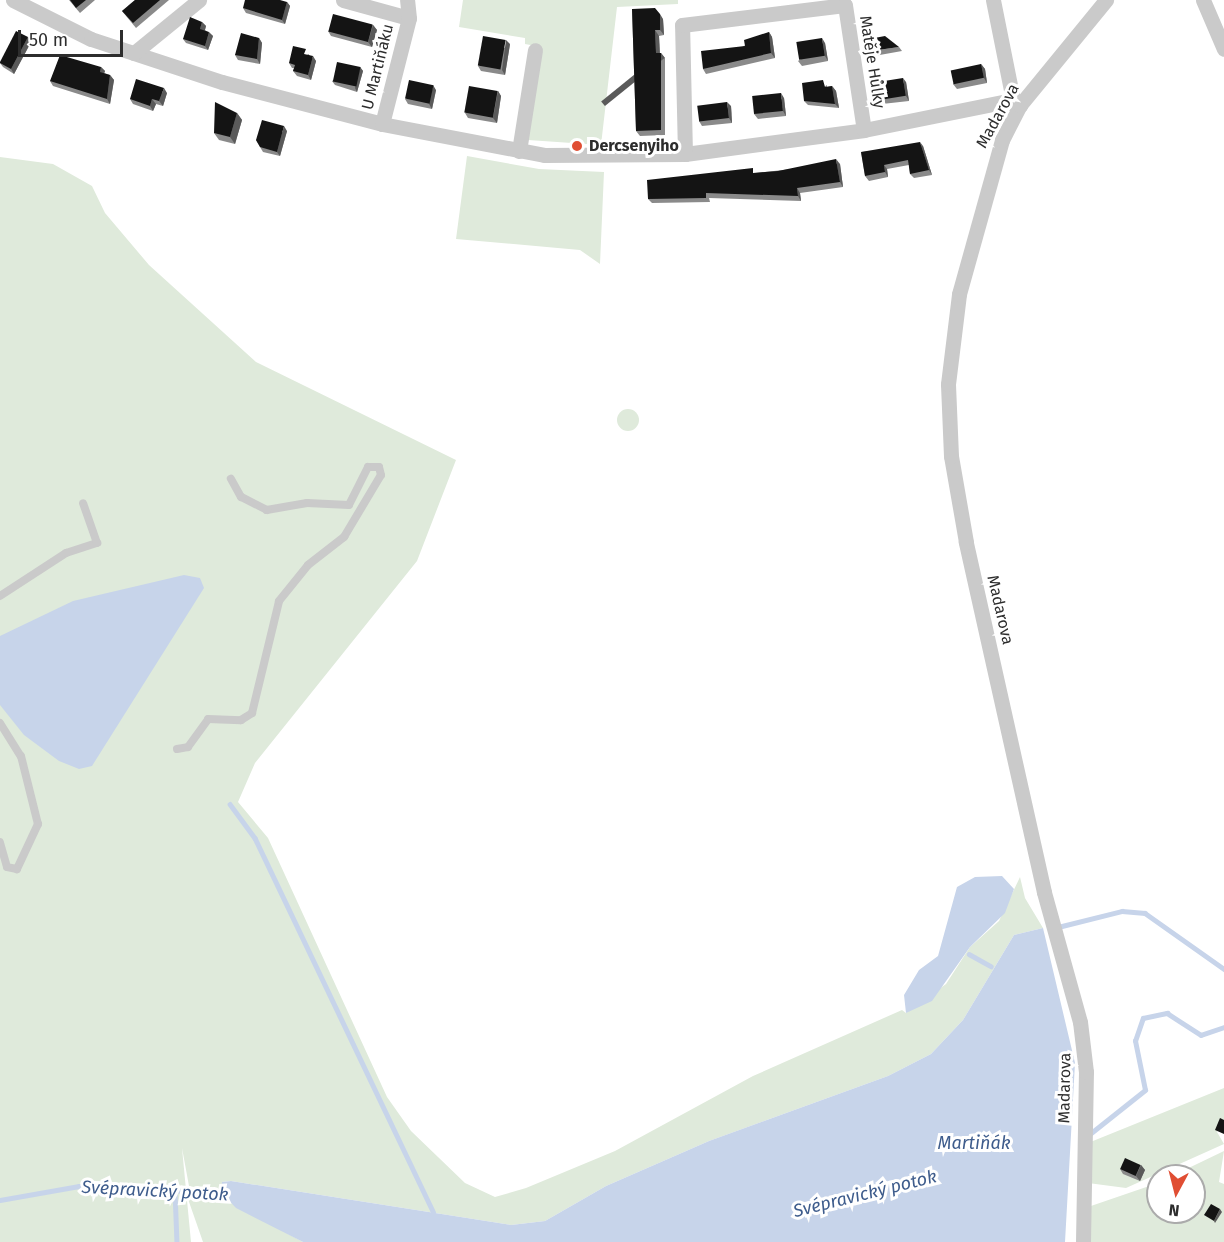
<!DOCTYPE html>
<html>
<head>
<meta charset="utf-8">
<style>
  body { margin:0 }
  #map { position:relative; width:1224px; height:1242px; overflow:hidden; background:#fff; font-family:"Fira Sans",sans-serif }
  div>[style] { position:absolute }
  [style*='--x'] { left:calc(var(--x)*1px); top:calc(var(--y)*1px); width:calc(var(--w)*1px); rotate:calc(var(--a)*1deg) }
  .green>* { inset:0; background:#dfeadb }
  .round { border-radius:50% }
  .water>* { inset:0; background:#c7d4ea }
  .stream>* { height:4.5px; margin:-2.25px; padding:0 2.25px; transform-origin:2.25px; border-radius:2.25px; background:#c7d4ea }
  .service>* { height:8px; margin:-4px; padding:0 4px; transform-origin:4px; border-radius:4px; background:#cacaca }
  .minor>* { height:15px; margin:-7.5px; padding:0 7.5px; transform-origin:7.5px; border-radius:7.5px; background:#cacaca }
  .wall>* { inset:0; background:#8a8a8a }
  .shaded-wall>* { inset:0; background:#5a5a5a; transform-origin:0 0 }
  .building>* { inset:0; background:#141414; transform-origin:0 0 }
  .dots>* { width:16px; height:16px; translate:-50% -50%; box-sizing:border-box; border:3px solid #fff; border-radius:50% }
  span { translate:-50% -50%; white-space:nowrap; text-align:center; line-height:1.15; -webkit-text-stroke:6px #fff; paint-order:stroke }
  .street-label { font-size:16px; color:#2d2d2d }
  .poi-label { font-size:16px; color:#2d2d2d; font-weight:700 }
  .left { translate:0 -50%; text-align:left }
  .water-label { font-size:18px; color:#3e5c8c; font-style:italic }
  .north { position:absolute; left:1146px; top:1164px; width:60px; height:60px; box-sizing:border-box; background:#fff; border:2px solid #ababab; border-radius:50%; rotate:187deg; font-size:16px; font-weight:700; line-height:24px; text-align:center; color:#2d2d2d }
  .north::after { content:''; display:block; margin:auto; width:21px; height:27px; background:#e04e33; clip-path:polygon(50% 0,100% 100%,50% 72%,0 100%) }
  .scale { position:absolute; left:18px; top:30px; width:105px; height:27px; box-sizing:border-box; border:3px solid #2d2d2d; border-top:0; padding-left:8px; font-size:18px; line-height:21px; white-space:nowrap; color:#2d2d2d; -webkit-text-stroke:4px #fff; paint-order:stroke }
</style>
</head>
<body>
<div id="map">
  <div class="green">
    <i style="clip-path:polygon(463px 0,678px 0,678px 4px,617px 7px,601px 145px,528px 140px,541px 47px,525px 44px,525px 38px,459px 27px)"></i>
    <i style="clip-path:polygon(467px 156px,539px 169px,604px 172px,600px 264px,580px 250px,456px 239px)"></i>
    <i style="clip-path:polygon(0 157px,53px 164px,92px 186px,105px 213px,149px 265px,256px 362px,456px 460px,417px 561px,255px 763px,238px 802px,268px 838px,387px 1097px,411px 1131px,465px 1183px,495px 1197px,526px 1188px,615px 1151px,753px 1076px,902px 1010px,906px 1013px,946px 984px,970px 947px,999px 921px,1020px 877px,1025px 898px,1043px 928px,1014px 935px,963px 1020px,931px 1054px,888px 1076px,709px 1141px,606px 1186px,545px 1221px,511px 1225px,231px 1181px,222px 1182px,224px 1199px,303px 1242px,203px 1242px,188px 1199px,219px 1192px,189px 1186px,182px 1148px,191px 1242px,0 1242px)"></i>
    <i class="round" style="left:617px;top:409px;width:22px;height:22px"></i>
    <i style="clip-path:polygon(1224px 1088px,1224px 1121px,1217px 1132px,1224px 1144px,1126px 1188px,1088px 1183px,1088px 1143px)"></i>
    <i style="clip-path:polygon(1224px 1151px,1219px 1182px,1224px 1184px,1224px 1242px,1090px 1242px,1088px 1207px,1158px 1183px,1158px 1212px,1194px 1212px,1194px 1176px,1172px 1176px)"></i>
  </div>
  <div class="water">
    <i style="clip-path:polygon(184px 575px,200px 578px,204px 588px,92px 766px,79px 769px,59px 761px,24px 735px,0 705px,0 636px,73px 601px)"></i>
    <i style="clip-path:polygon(1002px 876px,1014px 889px,1005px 913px,970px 947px,932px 1001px,906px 1013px,904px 995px,919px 970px,938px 956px,957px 887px,975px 877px)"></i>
    <i style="clip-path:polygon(1043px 928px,1075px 1063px,1065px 1242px,303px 1242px,236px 1208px,221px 1192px,222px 1182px,231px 1181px,511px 1225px,545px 1221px,606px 1186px,709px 1141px,888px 1076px,931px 1054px,963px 1020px,1014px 935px)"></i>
  </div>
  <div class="stream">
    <i style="--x:230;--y:804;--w:42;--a:53.7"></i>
    <i style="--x:255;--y:838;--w:414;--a:64.5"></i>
    <i style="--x:1058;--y:927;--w:66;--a:-14"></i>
    <i style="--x:1122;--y:911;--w:23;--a:5"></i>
    <i style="--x:1145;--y:913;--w:97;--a:35.3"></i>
    <i style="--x:969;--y:954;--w:25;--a:29"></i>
    <i style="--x:1091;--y:1133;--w:69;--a:-38.5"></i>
    <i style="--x:1145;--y:1090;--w:50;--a:-101.5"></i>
    <i style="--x:1135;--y:1041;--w:24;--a:-71"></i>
    <i style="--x:1143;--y:1018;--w:25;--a:-12"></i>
    <i style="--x:1167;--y:1013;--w:40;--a:32.9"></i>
    <i style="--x:1201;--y:1035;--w:24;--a:-19"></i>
    <i style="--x:175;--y:1191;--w:51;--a:87.8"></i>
    <i style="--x:0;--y:1200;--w:80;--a:-10"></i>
    <i style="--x:79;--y:1186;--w:148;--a:2.7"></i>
  </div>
  <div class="service">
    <i style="--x:0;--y:596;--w:79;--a:-33.1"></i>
    <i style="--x:66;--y:553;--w:33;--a:-18"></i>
    <i style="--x:97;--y:543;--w:42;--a:-109.3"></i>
    <i style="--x:0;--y:723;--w:39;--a:58"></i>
    <i style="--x:21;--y:756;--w:70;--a:76"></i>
    <i style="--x:38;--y:824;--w:50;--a:115"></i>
    <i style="--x:17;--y:869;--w:10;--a:-169"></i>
    <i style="--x:7;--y:867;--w:26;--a:-106"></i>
    <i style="--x:177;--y:749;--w:11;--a:-10"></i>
    <i style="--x:188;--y:747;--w:34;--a:-54"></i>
    <i style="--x:208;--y:719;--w:33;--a:2"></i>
    <i style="--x:241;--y:720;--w:13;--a:-32"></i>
    <i style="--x:252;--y:713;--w:115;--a:-76.4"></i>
    <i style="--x:279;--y:601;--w:46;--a:-51.1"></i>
    <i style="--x:308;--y:565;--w:46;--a:-37.9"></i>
    <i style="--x:344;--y:537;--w:72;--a:-59.2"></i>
    <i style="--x:381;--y:475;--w:8;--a:-104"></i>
    <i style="--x:379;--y:467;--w:11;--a:180"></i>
    <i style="--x:368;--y:467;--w:42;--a:116.6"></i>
    <i style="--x:349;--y:505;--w:42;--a:-177.3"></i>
    <i style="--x:307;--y:503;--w:41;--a:170.1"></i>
    <i style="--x:267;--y:510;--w:29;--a:-153"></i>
    <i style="--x:241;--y:497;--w:21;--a:-119"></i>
  </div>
  <div class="minor">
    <i style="--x:13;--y:0;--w:87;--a:26.6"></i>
    <i style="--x:91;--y:39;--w:138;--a:18.2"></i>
    <i style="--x:222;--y:82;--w:165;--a:14.7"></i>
    <i style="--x:382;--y:124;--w:165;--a:10.8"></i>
    <i style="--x:544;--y:155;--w:141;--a:-0.4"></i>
    <i style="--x:685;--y:154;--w:181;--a:-7.6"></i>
    <i style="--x:864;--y:130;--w:152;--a:-11.4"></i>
    <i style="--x:1013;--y:100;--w:9;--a:36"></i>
    <i style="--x:343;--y:0;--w:68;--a:15.3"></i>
    <i style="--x:993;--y:0;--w:102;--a:78.7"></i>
    <i style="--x:1203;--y:0;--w:53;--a:66.8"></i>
    <i style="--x:134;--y:53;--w:84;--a:-39.2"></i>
    <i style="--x:382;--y:124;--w:109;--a:-75.7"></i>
    <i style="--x:409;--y:18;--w:18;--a:-96"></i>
    <i style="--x:519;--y:151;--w:102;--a:-81"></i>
    <i style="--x:685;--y:154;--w:129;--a:-91.3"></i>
    <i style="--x:682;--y:25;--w:164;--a:-7"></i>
    <i style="--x:845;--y:5;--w:126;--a:81.4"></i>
    <i style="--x:1083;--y:1242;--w:170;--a:-89"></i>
    <i style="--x:1086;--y:1072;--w:50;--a:-96.8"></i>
    <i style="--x:1080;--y:1022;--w:135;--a:-105.5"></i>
    <i style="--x:1044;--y:892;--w:359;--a:-102.6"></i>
    <i style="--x:966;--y:542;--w:87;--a:-99.9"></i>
    <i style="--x:951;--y:456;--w:72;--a:-92.4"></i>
    <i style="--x:948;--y:384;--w:91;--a:-83"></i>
    <i style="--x:959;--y:294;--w:160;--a:-74.4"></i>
    <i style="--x:1002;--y:140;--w:39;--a:-63"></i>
    <i style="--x:1020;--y:105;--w:136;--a:-50.7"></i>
  </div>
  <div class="wall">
    <i style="clip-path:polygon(69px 0,95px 0,80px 13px)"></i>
    <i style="clip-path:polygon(135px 0,169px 0,136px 28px,122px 11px)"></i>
    <i style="clip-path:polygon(287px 2px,290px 6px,285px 24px,246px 13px,243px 8px)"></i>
    <i style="clip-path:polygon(632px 9px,663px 19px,664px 35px,659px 36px,660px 53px,661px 53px,665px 58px,665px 135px,640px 136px,636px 131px)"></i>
    <i style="clip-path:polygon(202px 22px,206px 26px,205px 30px,213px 36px,208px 50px,186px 43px,183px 39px)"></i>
    <i style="clip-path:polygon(373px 25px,377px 30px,372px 47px,331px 36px,328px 31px)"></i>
    <i style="clip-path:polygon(769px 32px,772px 37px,775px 58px,706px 74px,703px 69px)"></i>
    <i style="clip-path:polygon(28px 37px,31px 42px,14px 74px,3px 67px,0 63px)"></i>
    <i style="clip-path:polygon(259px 38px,262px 43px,260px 64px,238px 60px,235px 55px)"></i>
    <i style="clip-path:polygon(825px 43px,828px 61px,802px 66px,798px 61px)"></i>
    <i style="clip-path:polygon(510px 44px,505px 75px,481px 71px,478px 66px)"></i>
    <i style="clip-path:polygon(899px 47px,902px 51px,874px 56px,871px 51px)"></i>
    <i style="clip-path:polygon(309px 54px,309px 55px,316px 61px,311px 80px,297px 76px,293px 71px,294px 68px,292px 68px,289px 63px)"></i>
    <i style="clip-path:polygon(981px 64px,985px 69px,987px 83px,957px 89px,953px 84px)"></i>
    <i style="clip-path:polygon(101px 67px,105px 71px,104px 73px,110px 75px,114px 80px,110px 104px,53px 86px,50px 81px)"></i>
    <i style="clip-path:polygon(360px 67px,363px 71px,357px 92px,335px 85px,332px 81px)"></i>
    <i style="clip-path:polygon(906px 82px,909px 101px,882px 104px,879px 99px)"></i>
    <i style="clip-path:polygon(827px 85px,827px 87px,832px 86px,836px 91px,839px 108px,808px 105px,804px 101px)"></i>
    <i style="clip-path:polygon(436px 90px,432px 109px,408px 104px,405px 99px)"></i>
    <i style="clip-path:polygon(498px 91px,501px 96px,497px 123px,468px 118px,465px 113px)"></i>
    <i style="clip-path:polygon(167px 93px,163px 106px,156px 104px,153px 111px,133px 104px,130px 99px)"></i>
    <i style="clip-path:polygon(784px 98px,786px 116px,758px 119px,754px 114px)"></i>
    <i style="clip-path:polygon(731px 106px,732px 123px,702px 126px,699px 121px)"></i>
    <i style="clip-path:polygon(237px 113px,242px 120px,235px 144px,219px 140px,214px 133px)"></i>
    <i style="clip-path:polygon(287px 131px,280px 156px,263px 152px,256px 140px)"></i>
    <i style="clip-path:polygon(923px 146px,932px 175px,914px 178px,910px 174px,909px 165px,887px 169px,888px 177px,869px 181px,865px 176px,861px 152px)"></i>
    <i style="clip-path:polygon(840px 164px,843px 187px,800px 193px,801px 201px,709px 198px,710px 202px,652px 203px,648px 199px,756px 173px)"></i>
    <i style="clip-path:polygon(1141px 1165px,1145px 1170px,1140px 1181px,1123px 1174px,1120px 1169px)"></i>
  </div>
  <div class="shaded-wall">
    <i style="clip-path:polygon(287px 2px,290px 6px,285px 24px,282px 20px)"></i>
    <i style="clip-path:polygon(660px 14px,663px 19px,664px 35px,660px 30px)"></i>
    <i style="clip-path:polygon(202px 22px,206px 26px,204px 33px,200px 29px)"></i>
    <i style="clip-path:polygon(373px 25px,377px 30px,372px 47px,368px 42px)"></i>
    <i style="clip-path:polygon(655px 30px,659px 36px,660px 58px,656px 53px)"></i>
    <i style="clip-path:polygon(209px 32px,213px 36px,208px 50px,205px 46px)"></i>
    <i style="clip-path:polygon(769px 32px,772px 37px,775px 58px,771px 53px)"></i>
    <i style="clip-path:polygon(28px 37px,31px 42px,14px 74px,11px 69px)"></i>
    <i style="clip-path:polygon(259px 38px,262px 43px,260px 64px,257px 59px)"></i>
    <i style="clip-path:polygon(822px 38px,825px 43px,828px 61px,825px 56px)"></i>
    <i style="clip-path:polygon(506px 40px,510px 44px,505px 75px,502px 70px)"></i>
    <i style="left:661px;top:53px;width:6px;height:77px;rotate:51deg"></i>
    <i style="clip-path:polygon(313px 56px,316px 61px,311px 80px,308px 75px)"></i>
    <i style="clip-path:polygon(981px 64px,985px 69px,987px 83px,984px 78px)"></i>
    <i style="clip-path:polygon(101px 67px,105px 71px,103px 77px,100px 72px)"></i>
    <i style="clip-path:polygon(360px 67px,363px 71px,357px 92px,355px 88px)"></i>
    <i style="clip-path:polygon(110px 75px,114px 80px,110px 104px,107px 99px)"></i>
    <i style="clip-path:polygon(903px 78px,906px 82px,909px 101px,906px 96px)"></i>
    <i style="clip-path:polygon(433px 85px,436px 90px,432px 109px,429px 104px)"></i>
    <i style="clip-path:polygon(832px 86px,836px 91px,839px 108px,835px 104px)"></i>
    <i style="clip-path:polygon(164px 88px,167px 93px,163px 106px,159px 101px)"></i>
    <i style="clip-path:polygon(498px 91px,501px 96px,497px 123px,493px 118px)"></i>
    <i style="clip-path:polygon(781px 93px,784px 98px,786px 116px,783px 111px)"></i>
    <i style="clip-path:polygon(152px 99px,156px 104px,153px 111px,150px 106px)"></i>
    <i style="clip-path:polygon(727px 102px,731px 106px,732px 123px,729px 118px)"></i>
    <i style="clip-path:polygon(237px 113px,242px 120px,235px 144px,230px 137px)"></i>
    <i style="clip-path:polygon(284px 126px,287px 131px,280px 156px,277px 152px)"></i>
    <i style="clip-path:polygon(920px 142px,923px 146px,932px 175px,929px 170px)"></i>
    <i style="clip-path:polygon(836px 159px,840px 164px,843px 187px,840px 182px)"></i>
    <i style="clip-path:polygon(884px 165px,887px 169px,888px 177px,885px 172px)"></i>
    <i style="clip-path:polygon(797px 188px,800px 193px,801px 201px,798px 196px)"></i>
    <i style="clip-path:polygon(1141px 1165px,1145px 1170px,1140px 1181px,1136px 1176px)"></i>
    <i style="clip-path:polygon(1220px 1209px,1222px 1212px,1215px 1223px,1214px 1221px)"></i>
  </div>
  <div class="building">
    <i style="clip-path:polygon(70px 0,86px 0,76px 8px)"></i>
    <i style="clip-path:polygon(135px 0,160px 0,133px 23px,122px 11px)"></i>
    <i style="clip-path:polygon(245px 0,280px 0,287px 2px,282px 20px,243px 8px)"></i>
    <i style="clip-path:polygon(655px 8px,660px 14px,660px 30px,655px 30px,656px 53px,661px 53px,661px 130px,636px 131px,632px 9px)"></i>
    <i style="left:333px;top:14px;width:41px;height:18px;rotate:15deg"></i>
    <i style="clip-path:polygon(190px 17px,202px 22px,200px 29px,209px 32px,205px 46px,183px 39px)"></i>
    <i style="clip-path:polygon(16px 31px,28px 37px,11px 69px,0 63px,0 62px)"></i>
    <i style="clip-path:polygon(769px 32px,771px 53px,703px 69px,701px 51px,745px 46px,744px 40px)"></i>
    <i style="clip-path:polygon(241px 33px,259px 38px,257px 59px,235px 55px)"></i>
    <i style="left:483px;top:36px;width:23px;height:30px;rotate:10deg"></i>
    <i style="clip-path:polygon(885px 36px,899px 47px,871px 51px,869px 39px)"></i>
    <i style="left:822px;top:38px;width:18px;height:26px;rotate:81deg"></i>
    <i style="clip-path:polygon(293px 46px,306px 49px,304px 54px,313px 56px,308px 75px,293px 71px,295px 65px,289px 63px)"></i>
    <i style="clip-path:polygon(60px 55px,101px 67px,100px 72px,110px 75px,107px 99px,50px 81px)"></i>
    <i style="left:337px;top:62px;width:24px;height:20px;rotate:12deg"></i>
    <i style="left:981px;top:64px;width:14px;height:31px;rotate:78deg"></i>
    <i style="left:903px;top:78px;width:18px;height:27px;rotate:81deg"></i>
    <i style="clip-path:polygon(136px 79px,164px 88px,159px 101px,152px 99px,150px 106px,130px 99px)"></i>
    <i style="left:409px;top:80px;width:25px;height:19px;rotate:12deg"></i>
    <i style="clip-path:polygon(823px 80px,825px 87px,832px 86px,835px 104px,804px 101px,802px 83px)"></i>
    <i style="left:469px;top:86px;width:29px;height:27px;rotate:10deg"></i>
    <i style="left:781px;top:93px;width:18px;height:29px;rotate:84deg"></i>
    <i style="clip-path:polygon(215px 102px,237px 113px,230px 137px,214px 133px)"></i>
    <i style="left:727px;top:102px;width:16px;height:30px;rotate:83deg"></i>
    <i style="clip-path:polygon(262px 120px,284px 126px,277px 152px,260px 147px,256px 140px)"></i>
    <i style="clip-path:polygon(920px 142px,929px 170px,910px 174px,908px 160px,884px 165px,885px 172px,865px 176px,861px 152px)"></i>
    <i style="clip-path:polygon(836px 159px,840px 182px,797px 188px,798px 196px,706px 193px,706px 198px,648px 199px,647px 180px,753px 168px,753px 173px,778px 171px)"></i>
    <i style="clip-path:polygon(1220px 1118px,1224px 1120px,1224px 1134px,1215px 1130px)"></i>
    <i style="left:1125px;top:1158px;width:17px;height:12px;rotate:24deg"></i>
    <i style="clip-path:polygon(1211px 1204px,1220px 1209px,1214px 1221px,1204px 1215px)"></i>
  </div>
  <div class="dots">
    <i style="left:577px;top:146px;background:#e04e33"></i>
  </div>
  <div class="street-label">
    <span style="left:872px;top:62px;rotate:81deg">Matěje Hůlky</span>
    <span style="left:378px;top:67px;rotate:-76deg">U Martiňáku</span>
    <span style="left:998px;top:116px;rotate:-61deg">Madarova</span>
    <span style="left:1000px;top:610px;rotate:77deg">Madarova</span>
    <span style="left:1065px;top:1088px;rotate:-89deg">Madarova</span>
  </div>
  <div class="poi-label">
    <span class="left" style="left:589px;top:146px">Dercsenyiho</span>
  </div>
  <div class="water-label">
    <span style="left:974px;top:1143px">Martiňák</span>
    <span style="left:155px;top:1191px;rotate:3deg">Svépravický potok</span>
    <span style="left:865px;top:1194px;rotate:-14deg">Svépravický potok</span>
  </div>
  <div class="north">N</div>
  <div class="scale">50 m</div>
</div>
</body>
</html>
